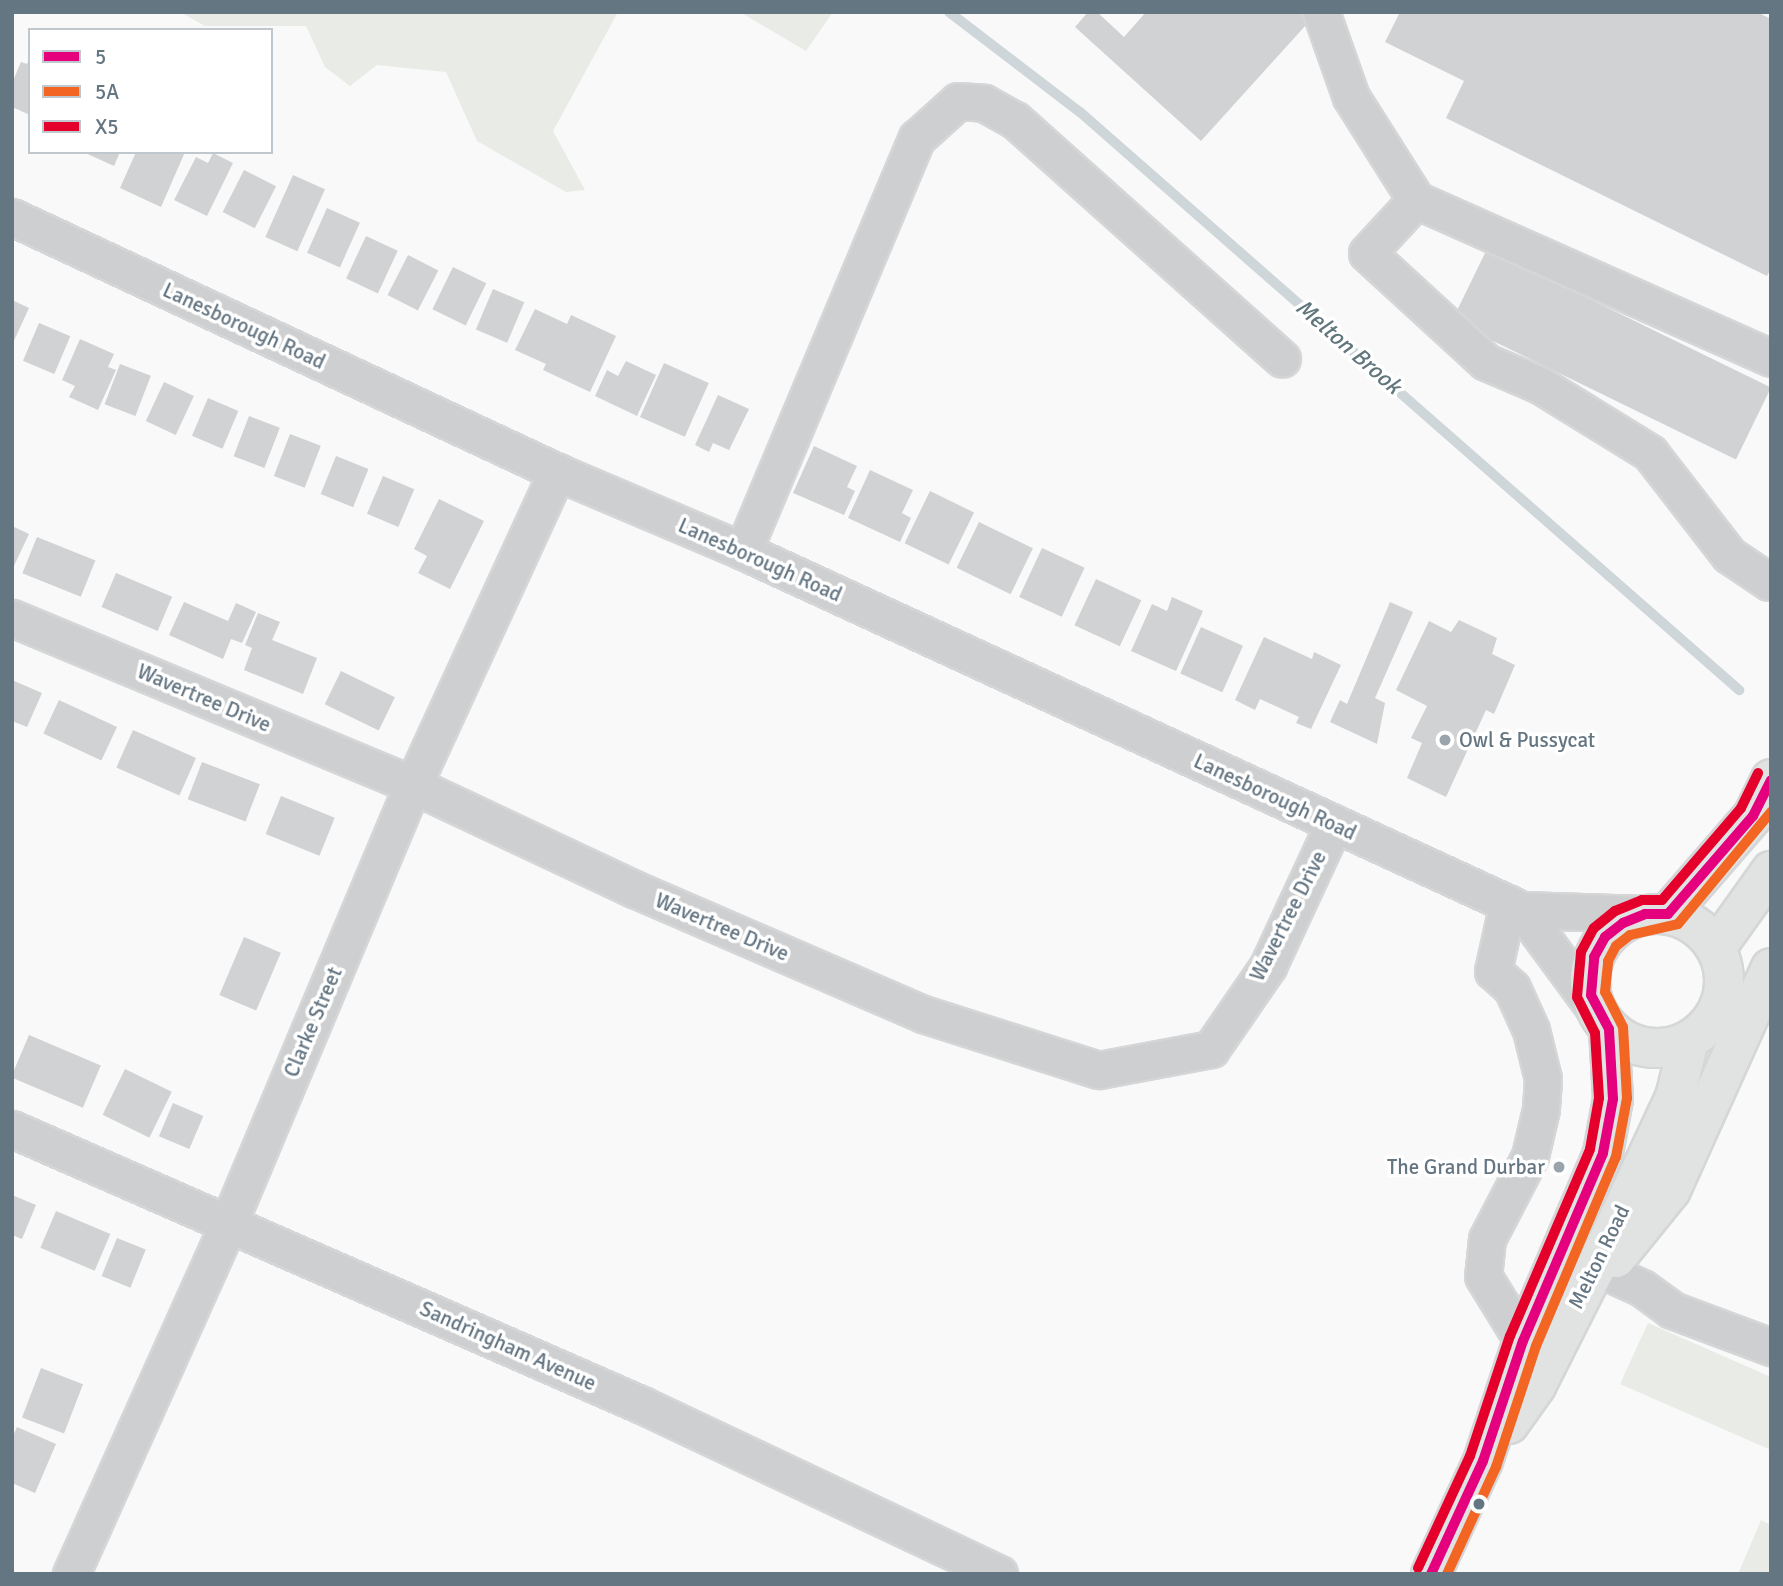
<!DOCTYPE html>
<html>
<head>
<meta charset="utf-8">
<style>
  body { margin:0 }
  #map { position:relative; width:1783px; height:1586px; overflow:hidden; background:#f9f9f9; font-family:Signika,sans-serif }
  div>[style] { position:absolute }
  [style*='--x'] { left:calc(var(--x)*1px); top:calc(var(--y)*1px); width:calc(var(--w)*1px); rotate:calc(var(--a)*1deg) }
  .green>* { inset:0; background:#e8ebe6 }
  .stream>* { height:10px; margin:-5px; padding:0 5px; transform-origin:5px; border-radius:5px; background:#ced6d9 }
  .building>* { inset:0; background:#d0d2d3; transform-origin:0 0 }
  .roads { filter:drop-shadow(2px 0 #d5d6d7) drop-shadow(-2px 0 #d5d6d7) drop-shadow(0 2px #d5d6d7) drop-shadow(0 -2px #d5d6d7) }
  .minor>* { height:35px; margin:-17.5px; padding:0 17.5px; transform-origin:17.5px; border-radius:17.5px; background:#cecfd0 }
  .major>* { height:38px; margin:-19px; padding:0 19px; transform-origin:19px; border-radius:19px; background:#e1e2e2 }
  .major>.ring { margin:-19px; padding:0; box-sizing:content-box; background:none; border:38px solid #e1e2e2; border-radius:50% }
  .bus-1>* { height:10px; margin:-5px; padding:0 5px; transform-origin:5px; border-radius:5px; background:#e5007d }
  .bus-2>* { height:10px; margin:-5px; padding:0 5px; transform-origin:5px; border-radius:5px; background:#f26522 }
  .bus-3>* { height:10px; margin:-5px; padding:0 5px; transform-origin:5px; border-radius:5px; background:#e4002b }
  .dots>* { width:19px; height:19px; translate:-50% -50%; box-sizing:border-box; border:4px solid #fff; border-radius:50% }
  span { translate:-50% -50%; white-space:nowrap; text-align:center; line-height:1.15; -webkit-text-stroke:7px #fff; paint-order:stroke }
  .street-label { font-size:21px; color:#657683 }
  .poi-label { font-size:21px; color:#657683 }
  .left { translate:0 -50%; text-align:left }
  .right { translate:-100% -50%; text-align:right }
  .water-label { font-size:23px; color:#60757c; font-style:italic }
  .frame { position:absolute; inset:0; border:14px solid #657683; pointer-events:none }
  .legend { position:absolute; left:28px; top:28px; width:245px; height:126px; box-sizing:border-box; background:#fff; border:2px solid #c1c8cd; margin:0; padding:9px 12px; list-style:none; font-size:21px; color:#657683 }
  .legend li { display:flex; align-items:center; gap:14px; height:35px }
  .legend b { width:35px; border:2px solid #c1c8cd }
</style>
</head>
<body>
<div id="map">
  <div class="green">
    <i style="clip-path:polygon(180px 12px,618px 12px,553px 131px,585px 190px,566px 192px,477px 141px,446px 72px,377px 65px,350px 86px,325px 67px,306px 26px,205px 26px)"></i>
    <i style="clip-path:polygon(740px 12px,833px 12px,806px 51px)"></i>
    <i style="clip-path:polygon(1648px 1323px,1771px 1377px,1771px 1450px,1620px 1384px)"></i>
    <i style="clip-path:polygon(1761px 1520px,1771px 1525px,1771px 1574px,1738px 1574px)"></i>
  </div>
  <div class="stream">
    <i style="--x:949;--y:12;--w:165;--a:37.4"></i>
    <i style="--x:1080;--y:112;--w:877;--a:41.25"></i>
  </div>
  <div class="building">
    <i style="clip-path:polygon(1088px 12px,1097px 12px,1124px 37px,1146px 12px,1316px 14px,1201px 141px,1075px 27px)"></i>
    <i style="clip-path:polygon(1400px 12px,1757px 12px,1771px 19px,1771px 268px,1767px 276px,1446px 118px,1464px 81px,1385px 42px)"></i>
    <i style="clip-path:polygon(30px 57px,30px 115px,12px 107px,12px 83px,21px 62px,27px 64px)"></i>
    <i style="clip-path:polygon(83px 152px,120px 152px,114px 166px)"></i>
    <i style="clip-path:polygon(136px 152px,185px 152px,161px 207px,120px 188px)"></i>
    <i style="clip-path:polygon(213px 153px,233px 163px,207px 216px,174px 200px,196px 157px,208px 163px)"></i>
    <i style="left:244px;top:170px;width:36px;height:47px;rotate:27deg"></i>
    <i style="left:293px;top:175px;width:35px;height:68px;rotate:24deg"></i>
    <i style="left:327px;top:208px;width:36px;height:49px;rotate:24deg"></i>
    <i style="left:366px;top:236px;width:35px;height:47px;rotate:25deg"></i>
    <i style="left:1487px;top:249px;width:316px;height:80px;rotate:26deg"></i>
    <i style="left:408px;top:255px;width:34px;height:45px;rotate:27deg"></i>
    <i style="left:453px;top:267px;width:37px;height:47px;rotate:26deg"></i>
    <i style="left:493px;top:289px;width:34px;height:44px;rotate:23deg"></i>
    <i style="clip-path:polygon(12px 300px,29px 308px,12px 345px)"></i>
    <i style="clip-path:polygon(535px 309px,567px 324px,571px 315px,616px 336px,590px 392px,543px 370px,546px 364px,515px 350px)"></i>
    <i style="left:39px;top:323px;width:34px;height:41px;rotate:23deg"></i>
    <i style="clip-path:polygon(80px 339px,114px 354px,108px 367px,116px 370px,98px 410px,69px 397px,75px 386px,62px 380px)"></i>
    <i style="clip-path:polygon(626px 361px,656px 375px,637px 416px,595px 396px,607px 370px,618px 376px)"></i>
    <i style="left:664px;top:363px;width:49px;height:59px;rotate:24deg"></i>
    <i style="left:120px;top:364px;width:33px;height:43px;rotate:21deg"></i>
    <i style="left:164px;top:382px;width:33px;height:43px;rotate:25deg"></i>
    <i style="clip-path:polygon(718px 395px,749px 409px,729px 450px,713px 443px,709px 452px,695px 445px)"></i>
    <i style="left:208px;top:398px;width:33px;height:41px;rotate:23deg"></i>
    <i style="left:249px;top:416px;width:33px;height:43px;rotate:21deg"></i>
    <i style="left:290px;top:434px;width:33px;height:45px;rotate:21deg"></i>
    <i style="clip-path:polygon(814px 446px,857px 466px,847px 487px,855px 491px,844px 515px,793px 493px)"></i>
    <i style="left:336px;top:456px;width:35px;height:41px;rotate:22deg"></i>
    <i style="clip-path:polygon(870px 470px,913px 490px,902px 513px,911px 518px,900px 542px,848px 518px)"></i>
    <i style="left:383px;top:476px;width:34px;height:41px;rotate:23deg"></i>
    <i style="left:930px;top:491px;width:49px;height:58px;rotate:26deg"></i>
    <i style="clip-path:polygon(439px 499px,484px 521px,450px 589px,418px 573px,427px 556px,414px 549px)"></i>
    <i style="left:979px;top:522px;width:60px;height:51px;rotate:26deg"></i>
    <i style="clip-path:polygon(12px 526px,29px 534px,12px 570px)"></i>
    <i style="left:37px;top:537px;width:63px;height:39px;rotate:22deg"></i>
    <i style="left:1042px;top:548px;width:47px;height:54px;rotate:25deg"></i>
    <i style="left:116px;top:573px;width:61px;height:37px;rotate:23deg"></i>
    <i style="left:1096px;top:579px;width:50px;height:51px;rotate:25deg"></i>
    <i style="clip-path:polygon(1172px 597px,1203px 611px,1176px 671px,1131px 651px,1152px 604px,1167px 611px)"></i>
    <i style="clip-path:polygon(184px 602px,228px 621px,236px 603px,256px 612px,242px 643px,231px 639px,223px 659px,169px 635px)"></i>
    <i style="clip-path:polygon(1390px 602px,1413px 612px,1375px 698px,1385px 703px,1377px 744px,1330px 722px,1340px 700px,1347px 704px)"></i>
    <i style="clip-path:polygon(258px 613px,280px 622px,272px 640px,317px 658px,303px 694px,244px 670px,252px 648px,245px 645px)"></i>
    <i style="clip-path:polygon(1459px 620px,1497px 638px,1492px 654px,1515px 665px,1494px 714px,1486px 710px,1446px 797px,1407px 778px,1422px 743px,1411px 738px,1427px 706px,1396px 690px,1429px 621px,1451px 632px)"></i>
    <i style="left:1201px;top:627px;width:46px;height:51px;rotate:24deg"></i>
    <i style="clip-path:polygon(1264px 637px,1312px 659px,1314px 652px,1341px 665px,1311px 729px,1296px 723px,1299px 717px,1260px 699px,1255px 710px,1235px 700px)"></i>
    <i style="left:341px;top:671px;width:60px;height:37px;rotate:26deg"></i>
    <i style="clip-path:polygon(12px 680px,42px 693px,27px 727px,12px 721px)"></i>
    <i style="left:59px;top:700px;width:64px;height:37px;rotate:25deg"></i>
    <i style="left:133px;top:730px;width:69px;height:41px;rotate:24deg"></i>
    <i style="left:202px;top:762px;width:62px;height:40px;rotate:21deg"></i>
    <i style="left:281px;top:796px;width:58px;height:41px;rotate:22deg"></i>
    <i style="left:244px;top:937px;width:40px;height:63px;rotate:23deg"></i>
    <i style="left:29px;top:1035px;width:78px;height:46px;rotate:23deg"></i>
    <i style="left:125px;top:1069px;width:52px;height:51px;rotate:26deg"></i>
    <i style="left:173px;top:1103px;width:33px;height:36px;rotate:23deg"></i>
    <i style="clip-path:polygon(12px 1195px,36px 1205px,22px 1239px,12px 1235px)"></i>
    <i style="left:56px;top:1211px;width:59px;height:40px;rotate:23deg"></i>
    <i style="left:117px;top:1238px;width:31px;height:41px;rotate:22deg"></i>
    <i style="left:41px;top:1368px;width:45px;height:53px;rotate:21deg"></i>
    <i style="clip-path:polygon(17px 1427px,56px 1444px,35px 1493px,12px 1483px,12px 1438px)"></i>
  </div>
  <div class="roads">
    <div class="minor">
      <i style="--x:1321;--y:12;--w:90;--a:70.6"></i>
      <i style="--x:1351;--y:97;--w:122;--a:57.7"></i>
      <i style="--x:12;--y:217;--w:602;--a:25.07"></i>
      <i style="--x:557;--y:472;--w:202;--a:23"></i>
      <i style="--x:743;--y:551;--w:858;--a:24.74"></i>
      <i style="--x:1522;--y:910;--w:123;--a:1.9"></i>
      <i style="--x:1771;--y:358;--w:389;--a:-156"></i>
      <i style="--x:1416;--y:200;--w:72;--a:132.8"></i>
      <i style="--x:1367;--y:253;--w:161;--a:42.5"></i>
      <i style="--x:1486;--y:362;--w:59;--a:23.1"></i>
      <i style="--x:1540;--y:385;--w:129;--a:31.7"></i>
      <i style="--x:1650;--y:453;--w:129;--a:52.2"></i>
      <i style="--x:1729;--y:555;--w:48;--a:34"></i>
      <i style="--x:1769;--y:582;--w:4;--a:-63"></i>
      <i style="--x:743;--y:551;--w:448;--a:-67.2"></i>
      <i style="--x:917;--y:138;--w:55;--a:-42.1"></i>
      <i style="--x:958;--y:101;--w:26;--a:4"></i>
      <i style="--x:984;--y:103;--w:35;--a:29"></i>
      <i style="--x:1015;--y:120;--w:358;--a:41.8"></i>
      <i style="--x:12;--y:618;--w:434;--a:22.6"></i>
      <i style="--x:413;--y:785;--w:244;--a:25.2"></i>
      <i style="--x:634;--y:889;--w:315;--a:23.4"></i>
      <i style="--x:923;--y:1014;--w:185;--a:17.7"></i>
      <i style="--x:1099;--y:1070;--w:114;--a:-10.6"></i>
      <i style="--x:1211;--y:1049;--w:101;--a:-55.5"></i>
      <i style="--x:1268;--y:966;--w:157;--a:-65.1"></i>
      <i style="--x:1508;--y:903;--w:70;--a:102.4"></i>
      <i style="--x:1493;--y:971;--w:25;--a:42"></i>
      <i style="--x:1512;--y:988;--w:46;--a:65.7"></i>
      <i style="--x:1531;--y:1030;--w:50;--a:76.2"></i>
      <i style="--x:1543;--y:1079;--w:30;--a:94"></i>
      <i style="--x:1541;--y:1109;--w:48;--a:103.2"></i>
      <i style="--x:1530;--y:1156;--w:93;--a:117.4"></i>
      <i style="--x:1487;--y:1239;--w:37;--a:96"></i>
      <i style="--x:1483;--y:1276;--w:76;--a:58.4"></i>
      <i style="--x:1522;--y:910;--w:128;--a:53.6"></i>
      <i style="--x:12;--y:1129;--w:688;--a:23.66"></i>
      <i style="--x:642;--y:1405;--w:395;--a:25.3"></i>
      <i style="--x:1596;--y:1267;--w:51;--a:24.5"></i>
      <i style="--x:1642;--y:1288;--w:37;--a:36"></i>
      <i style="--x:1672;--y:1310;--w:106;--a:20.5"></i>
      <i style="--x:71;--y:1574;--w:386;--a:-65.8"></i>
      <i style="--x:229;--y:1222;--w:474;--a:-67.2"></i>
      <i style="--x:413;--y:785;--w:345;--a:-65.3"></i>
    </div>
    <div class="major">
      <i style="--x:1668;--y:914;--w:130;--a:-49.1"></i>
      <i style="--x:1753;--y:816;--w:41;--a:-64.1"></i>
      <i class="ring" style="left:1590px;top:914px;width:96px;height:96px"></i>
      <i style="--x:1716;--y:948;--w:95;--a:-54.5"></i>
      <i style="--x:1616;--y:1258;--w:87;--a:-51"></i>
      <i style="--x:1671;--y:1190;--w:243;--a:-65.8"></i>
      <i style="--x:1509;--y:1424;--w:47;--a:-54.6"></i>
      <i style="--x:1536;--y:1386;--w:133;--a:-63.2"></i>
      <i style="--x:1596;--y:1267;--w:187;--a:-65.1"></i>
      <i style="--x:1675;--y:1097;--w:58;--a:-76"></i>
      <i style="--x:1431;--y:1574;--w:124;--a:-65.3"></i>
      <i style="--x:1483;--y:1461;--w:126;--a:-71.6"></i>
      <i style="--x:1523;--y:1341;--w:204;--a:-66.9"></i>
      <i style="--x:1603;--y:1153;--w:55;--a:-79.5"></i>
      <i style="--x:1613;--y:1099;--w:70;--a:-93.3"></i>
    </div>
  </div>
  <div class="bus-1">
    <i style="--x:1431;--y:1574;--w:124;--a:-65.3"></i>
    <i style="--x:1483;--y:1461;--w:126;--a:-71.6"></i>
    <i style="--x:1523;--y:1341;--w:204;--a:-66.9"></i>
    <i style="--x:1603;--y:1153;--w:55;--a:-79.5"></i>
    <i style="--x:1613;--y:1099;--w:70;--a:-93.3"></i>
    <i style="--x:1609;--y:1029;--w:38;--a:-118"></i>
    <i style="--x:1591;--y:995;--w:38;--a:-85"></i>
    <i style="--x:1594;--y:957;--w:23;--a:-61"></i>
    <i style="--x:1605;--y:937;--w:23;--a:-38"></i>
    <i style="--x:1623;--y:923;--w:24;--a:-22"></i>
    <i style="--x:1645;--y:914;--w:23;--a:0"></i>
    <i style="--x:1668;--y:914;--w:130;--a:-49.1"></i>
    <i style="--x:1753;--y:816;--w:40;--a:-63.4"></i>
  </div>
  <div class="bus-2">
    <i style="--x:1447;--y:1574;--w:118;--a:-65.4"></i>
    <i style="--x:1496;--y:1467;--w:127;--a:-71.7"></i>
    <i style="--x:1536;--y:1346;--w:205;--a:-67.1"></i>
    <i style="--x:1616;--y:1157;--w:60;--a:-79.4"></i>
    <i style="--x:1627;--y:1098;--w:71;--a:-93.2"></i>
    <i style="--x:1623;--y:1027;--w:39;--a:-117"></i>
    <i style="--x:1605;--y:992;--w:31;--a:-84"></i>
    <i style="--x:1608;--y:961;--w:17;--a:-62"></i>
    <i style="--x:1616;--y:946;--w:18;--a:-38"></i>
    <i style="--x:1630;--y:935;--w:49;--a:-12.9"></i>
    <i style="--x:1678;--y:924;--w:146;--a:-50.3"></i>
  </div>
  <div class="bus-3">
    <i style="--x:1418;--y:1568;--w:123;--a:-65.1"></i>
    <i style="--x:1470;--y:1456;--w:126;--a:-71.6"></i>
    <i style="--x:1510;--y:1336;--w:203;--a:-66.8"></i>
    <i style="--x:1590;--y:1149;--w:52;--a:-80"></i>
    <i style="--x:1599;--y:1098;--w:65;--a:-93.5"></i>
    <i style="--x:1595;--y:1033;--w:40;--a:-116.6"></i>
    <i style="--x:1577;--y:997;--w:45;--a:-84.9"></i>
    <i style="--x:1581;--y:952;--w:27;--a:-62"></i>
    <i style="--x:1594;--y:928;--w:27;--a:-39"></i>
    <i style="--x:1615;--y:911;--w:29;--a:-22"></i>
    <i style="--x:1642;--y:900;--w:20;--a:0"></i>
    <i style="--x:1662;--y:900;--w:121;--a:-49.3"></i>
    <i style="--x:1741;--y:808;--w:39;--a:-64"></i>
  </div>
  <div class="dots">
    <i style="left:1445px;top:740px;background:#99a4ac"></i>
    <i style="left:1559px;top:1167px;background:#99a4ac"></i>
    <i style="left:1479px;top:1504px;background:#657683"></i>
  </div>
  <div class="street-label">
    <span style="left:244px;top:326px;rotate:25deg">Lanesborough Road</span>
    <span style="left:760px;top:560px;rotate:24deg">Lanesborough Road</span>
    <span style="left:204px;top:698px;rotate:23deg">Wavertree Drive</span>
    <span style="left:1275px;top:797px;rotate:25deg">Lanesborough Road</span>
    <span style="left:1288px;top:916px;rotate:-63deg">Wavertree Drive</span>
    <span style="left:722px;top:927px;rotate:23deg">Wavertree Drive</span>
    <span style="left:313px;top:1022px;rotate:-67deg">Clarke Street</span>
    <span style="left:1599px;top:1257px;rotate:-64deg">Melton Road</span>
    <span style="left:508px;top:1346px;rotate:24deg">Sandringham Avenue</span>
  </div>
  <div class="poi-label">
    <span class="left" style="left:1459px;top:740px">Owl &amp; Pussycat</span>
    <span class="right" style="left:1545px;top:1167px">The Grand Durbar</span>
  </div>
  <div class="water-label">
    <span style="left:1348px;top:347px;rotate:41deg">Melton Brook</span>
  </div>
  <div class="frame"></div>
  <ul class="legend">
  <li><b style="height:9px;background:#e5007d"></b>5</li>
  <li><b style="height:9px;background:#f26522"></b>5A</li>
  <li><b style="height:9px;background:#e4002b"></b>X5</li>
  </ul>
</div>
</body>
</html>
